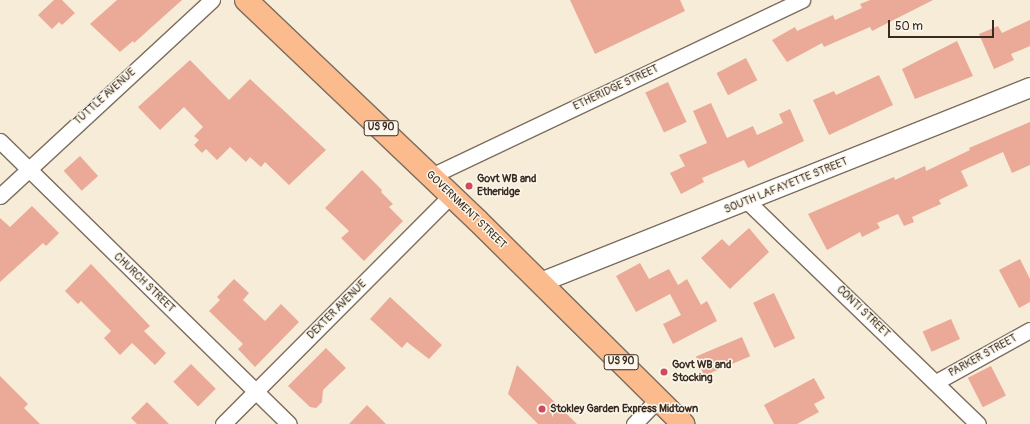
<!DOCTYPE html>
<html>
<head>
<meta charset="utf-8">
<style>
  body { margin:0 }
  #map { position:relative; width:1030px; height:424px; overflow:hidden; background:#f7ecd8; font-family:Pangolin,sans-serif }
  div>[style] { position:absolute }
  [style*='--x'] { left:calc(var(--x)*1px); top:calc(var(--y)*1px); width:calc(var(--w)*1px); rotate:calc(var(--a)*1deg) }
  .building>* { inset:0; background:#eaaa97; transform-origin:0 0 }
  .roads { filter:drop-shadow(1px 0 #7d6e5f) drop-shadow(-1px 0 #7d6e5f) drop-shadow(0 1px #7d6e5f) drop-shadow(0 -1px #7d6e5f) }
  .minor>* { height:15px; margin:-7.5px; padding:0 7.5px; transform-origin:7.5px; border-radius:7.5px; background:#fff }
  .tertiary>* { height:19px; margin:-9.5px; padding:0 9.5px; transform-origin:9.5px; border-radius:9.5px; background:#fff }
  .primary>* { height:22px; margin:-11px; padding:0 11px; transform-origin:11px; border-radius:11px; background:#fbbb8c }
  .dots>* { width:11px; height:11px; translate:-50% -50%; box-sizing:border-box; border:2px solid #fbf7ec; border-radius:50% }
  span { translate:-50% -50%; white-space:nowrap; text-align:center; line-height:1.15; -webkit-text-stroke:3px #fbf7ec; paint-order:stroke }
  .shield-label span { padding:1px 3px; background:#fbf7ec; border:1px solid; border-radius:3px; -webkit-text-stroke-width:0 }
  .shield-label { font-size:10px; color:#3b2a1e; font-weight:700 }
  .street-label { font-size:11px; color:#3b2a1e }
  .poi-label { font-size:11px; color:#3b2a1e; font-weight:700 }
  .left { translate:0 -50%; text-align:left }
  .scale { position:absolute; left:888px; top:20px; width:106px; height:18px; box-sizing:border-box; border:2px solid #3b2a1e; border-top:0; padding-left:5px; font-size:12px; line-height:14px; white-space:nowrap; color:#3b2a1e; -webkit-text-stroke:3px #fbf7ec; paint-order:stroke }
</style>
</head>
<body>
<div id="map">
  <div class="building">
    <i style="clip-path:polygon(54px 0,62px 0,75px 13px,62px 25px,59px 22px,52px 29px,38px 15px)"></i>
    <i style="clip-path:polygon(117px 0,182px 0,134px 43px,133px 41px,120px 52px,90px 24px)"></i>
    <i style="clip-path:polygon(570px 0,680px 0,685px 11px,595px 54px)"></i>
    <i style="clip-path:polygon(870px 0,933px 0,872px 31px,870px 27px,824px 47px,822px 43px,787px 62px,772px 40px,795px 27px,797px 31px,833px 15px,835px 20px,862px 8px,860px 4px)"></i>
    <i style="clip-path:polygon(1030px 20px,1030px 46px,1011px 54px,1014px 60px,994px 69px,979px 34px,998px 26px,1002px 33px)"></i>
    <i style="clip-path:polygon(957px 41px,973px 76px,915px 99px,902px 69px)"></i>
    <i style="left:746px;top:58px;width:25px;height:33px;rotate:63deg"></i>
    <i style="clip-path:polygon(190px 60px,229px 100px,250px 79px,326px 150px,289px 185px,265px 162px,261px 167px,250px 157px,246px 162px,230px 147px,217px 160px,206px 149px,202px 153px,194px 145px,199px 140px,194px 136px,203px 127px,184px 107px,160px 130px,138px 107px)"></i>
    <i style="clip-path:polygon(879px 75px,893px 105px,829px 135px,813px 100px,834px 91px,836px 95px)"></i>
    <i style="left:668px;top:82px;width:44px;height:25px;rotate:65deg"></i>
    <i style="clip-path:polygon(711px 103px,727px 138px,753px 126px,757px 135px,783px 123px,779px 114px,790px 109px,804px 141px,748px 168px,744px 160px,702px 178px,704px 182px,681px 194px,670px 173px,685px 166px,679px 155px,707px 143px,693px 111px)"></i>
    <i style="clip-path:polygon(1030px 122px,1030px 165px,1012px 173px,1003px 152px,961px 171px,968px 186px,939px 200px,941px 204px,912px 217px,914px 222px,904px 226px,898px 214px,877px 223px,880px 228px,862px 237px,860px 232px,827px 250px,808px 214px,894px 177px,895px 180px,925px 166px,926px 171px,970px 150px,969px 148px)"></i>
    <i style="left:80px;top:156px;width:27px;height:22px;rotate:48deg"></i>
    <i style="clip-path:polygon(362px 170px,382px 190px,381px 192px,393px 204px,389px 207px,403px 221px,364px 261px,341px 238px,349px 231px,325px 208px)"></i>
    <i style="clip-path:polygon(32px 206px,59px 233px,46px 246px,43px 243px,0 282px,0 218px,10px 227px)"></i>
    <i style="clip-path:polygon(749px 228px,769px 252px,730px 289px,701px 258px,722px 239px,729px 246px)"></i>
    <i style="clip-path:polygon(1020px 259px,1030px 279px,1030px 302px,1019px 308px,999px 270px)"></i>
    <i style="clip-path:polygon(640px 263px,649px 279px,669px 269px,678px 285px,687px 279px,701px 305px,707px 301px,717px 321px,673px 344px,663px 324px,681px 315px,670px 294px,636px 312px,616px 276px)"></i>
    <i style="clip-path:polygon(91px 264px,150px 326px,144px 331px,166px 353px,155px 365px,132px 343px,120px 355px,104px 338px,111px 331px,81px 301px,78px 304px,65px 291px)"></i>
    <i style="clip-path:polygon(234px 279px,249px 293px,243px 300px,265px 321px,281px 304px,299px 322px,255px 367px,238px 349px,243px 344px,209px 311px,220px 300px,217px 297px)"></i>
    <i style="left:774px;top:293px;width:50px;height:23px;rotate:65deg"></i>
    <i style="clip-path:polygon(390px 297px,442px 345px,429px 359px,407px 342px,402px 348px,370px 319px)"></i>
    <i style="left:951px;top:319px;width:22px;height:31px;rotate:66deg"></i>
    <i style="left:742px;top:337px;width:21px;height:50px;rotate:67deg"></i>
    <i style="clip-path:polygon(326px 348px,346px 368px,323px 390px,322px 402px,316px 408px,310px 407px,288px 386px)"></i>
    <i style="left:191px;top:364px;width:35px;height:25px;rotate:45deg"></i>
    <i style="clip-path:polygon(517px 365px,577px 424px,538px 424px,508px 394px)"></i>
    <i style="left:991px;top:366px;width:33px;height:26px;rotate:63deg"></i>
    <i style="clip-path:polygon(0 376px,28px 404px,24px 408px,40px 424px,0 424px)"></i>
    <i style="clip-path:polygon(814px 378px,825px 398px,814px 404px,819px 412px,797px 424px,774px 424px,764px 405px)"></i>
    <i style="clip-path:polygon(147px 402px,169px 424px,137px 424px,131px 418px)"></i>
    <i style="clip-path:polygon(367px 405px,386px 424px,349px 424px)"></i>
  </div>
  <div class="roads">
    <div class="minor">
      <i style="--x:0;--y:141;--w:404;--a:44.4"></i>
      <i style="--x:431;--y:176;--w:411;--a:-25.4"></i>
      <i style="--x:0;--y:196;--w:289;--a:-42.8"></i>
      <i style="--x:747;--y:201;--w:321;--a:44"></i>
      <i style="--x:936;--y:382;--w:107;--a:-29"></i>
      <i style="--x:223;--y:424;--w:323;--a:-45.1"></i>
      <i style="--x:634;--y:424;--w:35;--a:-46"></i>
    </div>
    <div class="tertiary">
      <i style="--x:540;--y:282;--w:527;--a:-21.7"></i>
    </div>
    <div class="primary">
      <i style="--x:246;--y:0;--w:320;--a:43.6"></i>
      <i style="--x:478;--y:221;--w:289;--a:44.7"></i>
    </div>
  </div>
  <div class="dots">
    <i style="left:469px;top:186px;background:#d1495b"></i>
    <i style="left:664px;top:372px;background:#d1495b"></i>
    <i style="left:542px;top:409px;background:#d1495b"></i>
  </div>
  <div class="shield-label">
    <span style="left:381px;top:128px">US 90</span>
    <span style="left:621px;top:362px">US 90</span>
  </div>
  <div class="street-label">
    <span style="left:616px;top:88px;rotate:-25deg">ETHERIDGE STREET</span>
    <span style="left:105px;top:97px;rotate:-42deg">TUTTLE AVENUE</span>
    <span style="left:786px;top:186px;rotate:-22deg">SOUTH LAFAYETTE STREET</span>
    <span style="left:466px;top:210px;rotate:44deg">GOVERNMENT STREET</span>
    <span style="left:144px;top:283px;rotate:44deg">CHURCH STREET</span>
    <span style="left:337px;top:310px;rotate:-45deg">DEXTER AVENUE</span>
    <span style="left:863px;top:312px;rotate:44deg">CONTI STREET</span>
    <span style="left:983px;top:356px;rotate:-29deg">PARKER STREET</span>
  </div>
  <div class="poi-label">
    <span class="left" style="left:477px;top:186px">Govt WB and<br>Etheridge</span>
    <span class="left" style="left:672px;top:372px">Govt WB and<br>Stocking</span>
    <span class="left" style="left:550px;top:409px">Stokley Garden Express Midtown</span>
  </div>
  <div class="scale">50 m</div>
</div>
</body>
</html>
